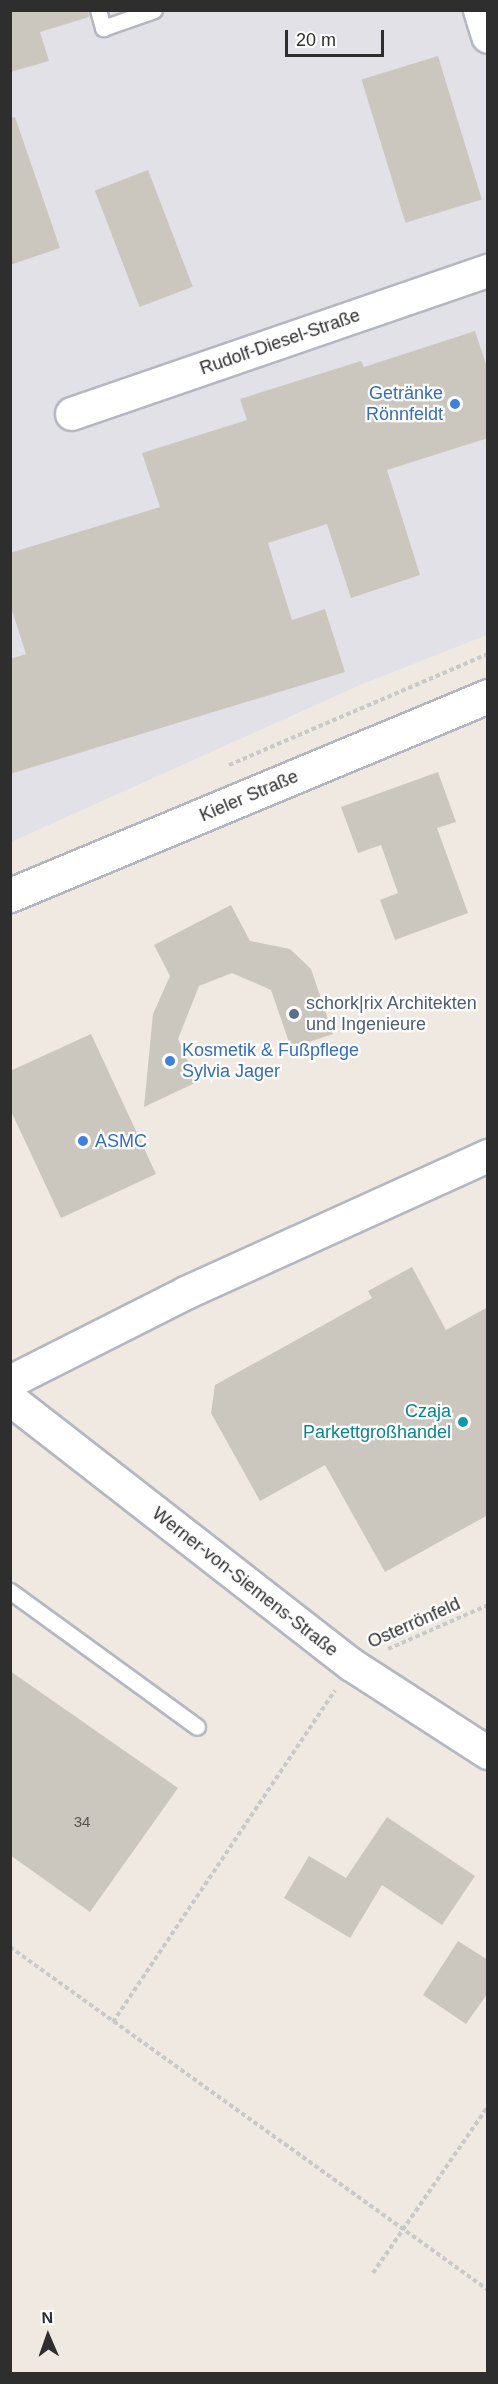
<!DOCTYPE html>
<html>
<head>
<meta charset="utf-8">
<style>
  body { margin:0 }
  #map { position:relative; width:498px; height:2384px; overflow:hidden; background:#efe9e1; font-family:Helvetica,sans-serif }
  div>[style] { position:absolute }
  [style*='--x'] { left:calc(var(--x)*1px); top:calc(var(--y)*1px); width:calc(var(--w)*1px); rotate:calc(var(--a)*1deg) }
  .industrial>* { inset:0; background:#e3e1e8 }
  .building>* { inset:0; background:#cbc7bf; transform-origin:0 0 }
  .path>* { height:4px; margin-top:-2px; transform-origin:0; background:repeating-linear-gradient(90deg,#c9c9c9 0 4.5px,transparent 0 7.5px) }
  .roads { filter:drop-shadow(2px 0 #b4b7c1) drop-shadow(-2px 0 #b4b7c1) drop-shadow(0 2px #b4b7c1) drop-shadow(0 -2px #b4b7c1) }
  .service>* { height:15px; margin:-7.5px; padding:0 7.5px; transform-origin:7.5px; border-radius:7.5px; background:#fff }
  .minor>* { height:32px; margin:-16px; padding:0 16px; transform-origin:16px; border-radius:16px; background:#fff }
  .tertiary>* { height:33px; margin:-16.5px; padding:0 16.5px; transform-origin:16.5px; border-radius:16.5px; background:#fff }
  .dots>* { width:16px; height:16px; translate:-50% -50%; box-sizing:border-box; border:3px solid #fff; border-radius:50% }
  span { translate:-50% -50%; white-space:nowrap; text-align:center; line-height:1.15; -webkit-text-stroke:4.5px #fff; paint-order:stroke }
  .number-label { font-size:15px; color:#555452 }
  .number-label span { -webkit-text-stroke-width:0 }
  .street-label { font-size:18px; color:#2e2e2e }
  .shop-label { font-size:18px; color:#366cbe }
  .right { translate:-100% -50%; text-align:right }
  .left { translate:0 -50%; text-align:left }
  .service-label { font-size:18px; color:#4e5e75 }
  .culture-label { font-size:18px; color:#0d838f }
  .frame { position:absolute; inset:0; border:12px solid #2e2e2e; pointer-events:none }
  .north { position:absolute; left:18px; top:2306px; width:60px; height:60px; -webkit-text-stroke:4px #fff; paint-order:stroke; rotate:358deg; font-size:16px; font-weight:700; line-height:24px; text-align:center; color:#2e2e2e }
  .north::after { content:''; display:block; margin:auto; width:21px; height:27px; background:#2e2e2e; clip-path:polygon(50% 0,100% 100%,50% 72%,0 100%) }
  .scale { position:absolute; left:285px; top:30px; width:99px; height:27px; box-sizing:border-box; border:3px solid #2e2e2e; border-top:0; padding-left:8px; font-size:18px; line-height:21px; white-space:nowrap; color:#2e2e2e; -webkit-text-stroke:4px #fff; paint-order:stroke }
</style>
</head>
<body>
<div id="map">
  <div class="industrial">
    <i style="clip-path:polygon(10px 11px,488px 11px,487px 635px,360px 685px,11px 842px)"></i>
  </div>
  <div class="building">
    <i style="clip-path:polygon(10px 10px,88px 10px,89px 17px,40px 32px,49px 61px,10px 72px)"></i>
    <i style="left:438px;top:56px;width:150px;height:80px;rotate:73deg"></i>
    <i style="clip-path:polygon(15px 117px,60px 248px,10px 265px,10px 118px)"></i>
    <i style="left:148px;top:170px;width:125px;height:57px;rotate:69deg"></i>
    <i style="clip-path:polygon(475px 331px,488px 370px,488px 438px,387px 470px,420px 575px,351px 598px,327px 524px,268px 543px,292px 620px,325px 609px,345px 672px,10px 774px,10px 659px,26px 654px,10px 604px,10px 553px,160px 507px,142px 453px,247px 420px,240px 399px,361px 361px,364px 367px)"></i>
    <i style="clip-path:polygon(438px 772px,456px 822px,437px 828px,468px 913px,395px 940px,380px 900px,398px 893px,381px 845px,358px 853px,341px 807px)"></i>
    <i style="clip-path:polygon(231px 905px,250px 941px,290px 949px,311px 969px,333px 1034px,291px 1048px,271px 990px,232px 973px,199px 986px,178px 1039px,197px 1082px,144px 1107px,153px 1014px,170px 976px,154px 945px)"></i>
    <i style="clip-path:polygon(91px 1034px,156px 1174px,61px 1218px,10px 1109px,10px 1071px)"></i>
    <i style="clip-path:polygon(412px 1267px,446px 1330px,488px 1307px,488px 1515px,385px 1572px,325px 1465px,260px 1501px,211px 1413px,215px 1385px,372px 1298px,368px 1291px)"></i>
    <i style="clip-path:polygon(10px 1671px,178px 1788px,90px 1912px,10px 1855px)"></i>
    <i style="clip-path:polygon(387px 1817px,475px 1876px,442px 1925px,382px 1885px,350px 1938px,284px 1898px,309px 1856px,346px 1878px)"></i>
    <i style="clip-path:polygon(458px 1941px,488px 1960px,488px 1993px,466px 2024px,423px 1995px)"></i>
  </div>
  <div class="path">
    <i style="--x:229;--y:765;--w:282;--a:-23.2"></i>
    <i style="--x:388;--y:1649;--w:109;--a:-23.7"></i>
    <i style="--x:10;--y:1947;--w:588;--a:35.66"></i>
    <i style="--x:113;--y:2022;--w:399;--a:-56.2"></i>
    <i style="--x:373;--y:2273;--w:203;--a:-55.4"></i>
  </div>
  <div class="roads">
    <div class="service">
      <i style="--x:98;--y:10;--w:19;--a:74"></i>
      <i style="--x:103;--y:28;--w:54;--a:-19.4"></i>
      <i style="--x:10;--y:1591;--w:231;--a:36"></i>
    </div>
    <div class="minor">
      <i style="--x:480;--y:10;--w:28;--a:73"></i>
      <i style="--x:72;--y:414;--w:440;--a:-19"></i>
      <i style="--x:10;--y:1382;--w:197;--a:-26.8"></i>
      <i style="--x:186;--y:1293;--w:332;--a:-24.4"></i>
      <i style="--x:10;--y:1399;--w:433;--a:37.9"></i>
      <i style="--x:352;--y:1665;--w:162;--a:32.9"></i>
    </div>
    <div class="tertiary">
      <i style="--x:10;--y:895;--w:518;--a:-22.6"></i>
    </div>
  </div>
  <div class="dots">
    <i style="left:455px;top:404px;background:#3f7fe0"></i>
    <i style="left:294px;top:1014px;background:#5c6f8a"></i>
    <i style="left:170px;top:1061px;background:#3f7fe0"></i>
    <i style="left:83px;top:1141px;background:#3f7fe0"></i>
    <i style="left:463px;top:1422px;background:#0f9aa8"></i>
  </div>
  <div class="number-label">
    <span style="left:82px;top:1822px">34</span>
  </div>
  <div class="street-label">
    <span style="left:280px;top:342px;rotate:-19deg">Rudolf-Diesel-Straße</span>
    <span style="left:249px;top:796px;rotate:-23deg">Kieler Straße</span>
    <span style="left:245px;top:1582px;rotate:38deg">Werner-von-Siemens-Straße</span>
    <span style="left:414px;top:1623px;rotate:-24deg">Osterrönfeld</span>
  </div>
  <div class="shop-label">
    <span class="right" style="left:443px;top:404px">Getränke<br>Rönnfeldt</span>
    <span class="left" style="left:182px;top:1061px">Kosmetik &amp; Fußpflege<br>Sylvia Jager</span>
    <span class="left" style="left:95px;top:1141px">ASMC</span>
  </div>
  <div class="service-label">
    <span class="left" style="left:306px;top:1014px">schork|rix Architekten<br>und Ingenieure</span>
  </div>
  <div class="culture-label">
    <span class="right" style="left:451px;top:1422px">Czaja<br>Parkettgroßhandel</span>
  </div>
  <div class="frame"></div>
  <div class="north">N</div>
  <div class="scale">20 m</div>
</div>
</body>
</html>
